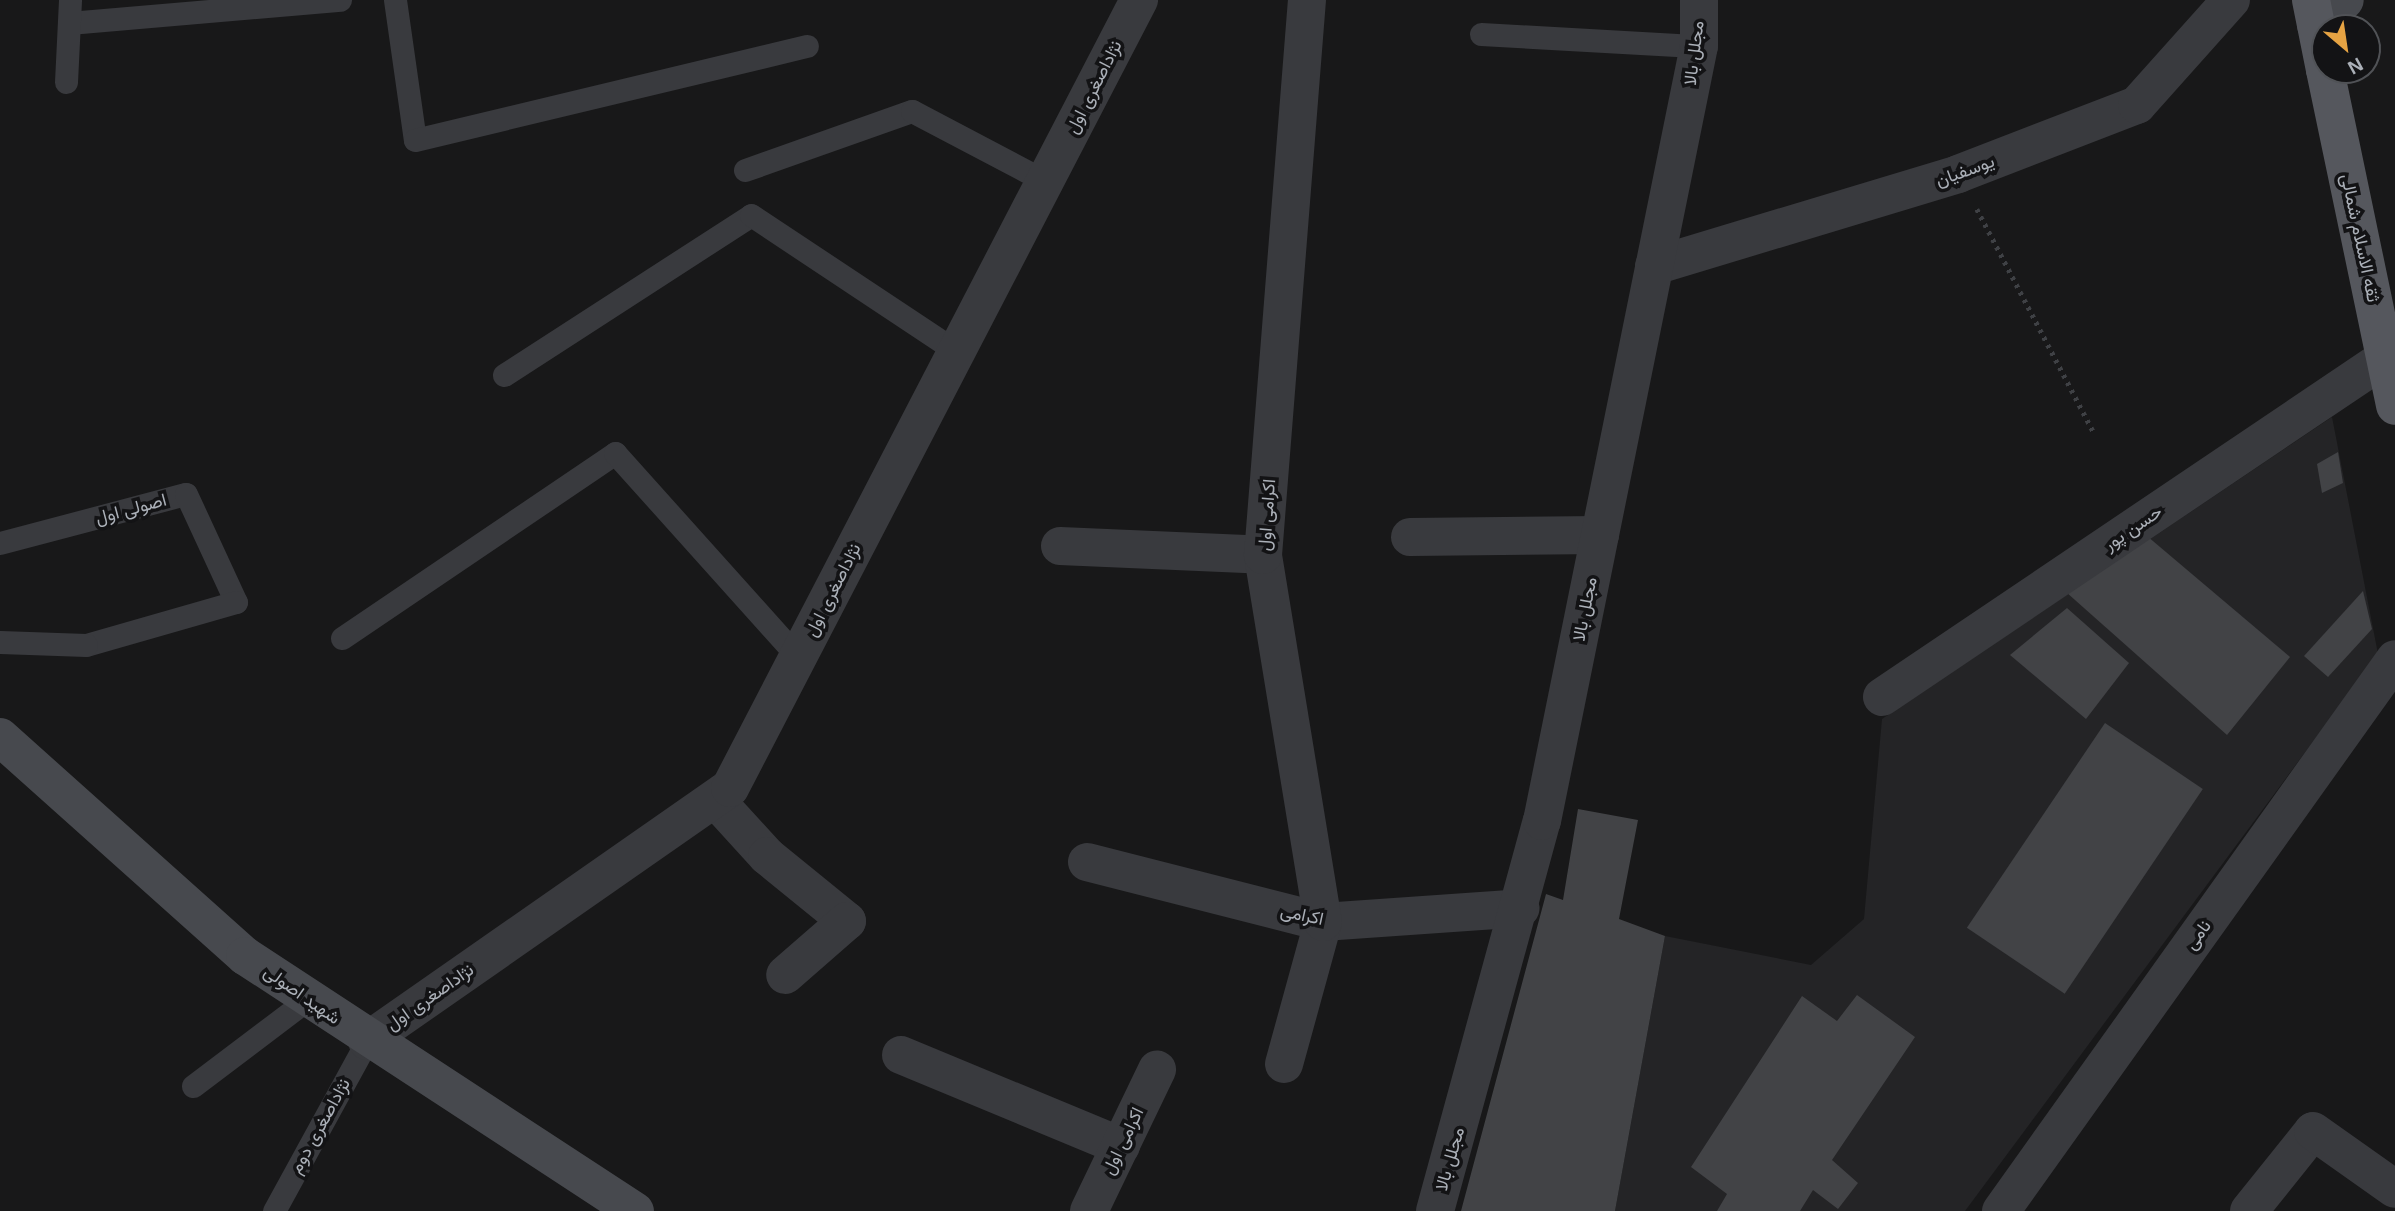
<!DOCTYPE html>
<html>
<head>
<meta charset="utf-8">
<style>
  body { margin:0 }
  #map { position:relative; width:2395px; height:1211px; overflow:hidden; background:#181819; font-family:Arial,Vazirmatn,sans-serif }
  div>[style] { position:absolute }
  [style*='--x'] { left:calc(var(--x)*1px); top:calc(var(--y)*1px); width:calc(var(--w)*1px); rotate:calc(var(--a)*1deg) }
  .built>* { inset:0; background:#242426 }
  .building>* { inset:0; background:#424346; transform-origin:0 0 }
  .path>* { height:4.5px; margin-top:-2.25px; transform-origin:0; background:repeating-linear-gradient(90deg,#3f4145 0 3.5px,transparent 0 8.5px) }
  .service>* { height:23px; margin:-11.5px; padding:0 11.5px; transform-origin:11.5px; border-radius:11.5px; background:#393a3e }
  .minor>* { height:38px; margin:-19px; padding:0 19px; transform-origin:19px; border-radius:19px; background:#393a3e }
  .tertiary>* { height:38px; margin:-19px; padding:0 19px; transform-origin:19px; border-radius:19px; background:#393a3e }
  .secondary>* { height:38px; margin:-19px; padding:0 19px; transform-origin:19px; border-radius:19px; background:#47494e }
  .primary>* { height:38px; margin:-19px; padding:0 19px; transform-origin:19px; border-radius:19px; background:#55575d }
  span { translate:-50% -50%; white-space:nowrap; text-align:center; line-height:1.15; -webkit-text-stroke:7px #131315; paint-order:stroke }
  .street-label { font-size:18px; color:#abb0b8 }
  .north { position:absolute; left:2311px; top:14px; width:70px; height:70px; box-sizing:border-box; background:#131315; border:2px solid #505256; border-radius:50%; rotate:151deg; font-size:19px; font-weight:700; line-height:28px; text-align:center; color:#abb0b8 }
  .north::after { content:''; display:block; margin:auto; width:24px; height:32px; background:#e6a343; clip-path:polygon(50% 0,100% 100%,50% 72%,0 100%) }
</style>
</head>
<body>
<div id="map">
  <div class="built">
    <i style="clip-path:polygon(2332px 417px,2378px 654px,1965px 1211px,1615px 1211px,1665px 936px,1811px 965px,1864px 919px,1882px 719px)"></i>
  </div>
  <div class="building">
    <i style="clip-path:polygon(2338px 452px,2343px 483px,2322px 493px,2317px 464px)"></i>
    <i style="clip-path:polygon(2147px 536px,2290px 657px,2227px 735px,2066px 592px)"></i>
    <i style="clip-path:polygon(2363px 591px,2372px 629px,2328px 677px,2304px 656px)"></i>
    <i style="clip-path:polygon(2067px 608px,2129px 663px,2086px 719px,2010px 655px)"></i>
    <i style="left:2105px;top:723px;width:118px;height:247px;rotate:34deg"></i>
    <i style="clip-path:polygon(1578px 809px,1638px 820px,1619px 919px,1665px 936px,1615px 1211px,1461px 1211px,1546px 894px,1563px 900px)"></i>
    <i style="clip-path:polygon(1857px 995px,1915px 1037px,1832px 1160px,1858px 1183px,1838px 1209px,1813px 1190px,1800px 1211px,1717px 1211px,1727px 1194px,1691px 1167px,1802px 996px,1837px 1021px)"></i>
  </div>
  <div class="path">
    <i style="--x:1977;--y:209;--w:253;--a:62.4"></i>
  </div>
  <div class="service">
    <i style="--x:395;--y:0;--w:141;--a:81.9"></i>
    <i style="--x:415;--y:140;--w:403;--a:-13.5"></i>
    <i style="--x:69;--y:23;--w:272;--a:-4.9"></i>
    <i style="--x:1481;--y:34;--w:218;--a:3.2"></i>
    <i style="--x:66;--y:82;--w:82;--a:-87.2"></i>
    <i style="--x:745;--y:170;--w:177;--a:-19.5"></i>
    <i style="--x:912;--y:111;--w:150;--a:27.8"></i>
    <i style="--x:504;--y:375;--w:294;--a:-32.9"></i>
    <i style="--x:751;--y:215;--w:247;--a:33.6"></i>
    <i style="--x:0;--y:543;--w:192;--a:-14.8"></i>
    <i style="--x:186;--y:494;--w:119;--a:65.2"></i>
    <i style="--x:236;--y:602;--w:156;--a:164"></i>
    <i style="--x:86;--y:645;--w:86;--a:-178"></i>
    <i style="--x:342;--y:638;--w:330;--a:-34.1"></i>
    <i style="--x:615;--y:453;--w:274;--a:48.1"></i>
    <i style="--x:193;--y:1086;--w:144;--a:-37.1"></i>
    <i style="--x:274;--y:1211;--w:194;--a:-61.3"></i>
  </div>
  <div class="minor">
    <i style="--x:1654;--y:266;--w:318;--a:-16.8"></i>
    <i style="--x:1958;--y:174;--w:192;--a:-21.1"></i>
    <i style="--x:2137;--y:105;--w:141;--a:-48.2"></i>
    <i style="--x:1410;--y:537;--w:190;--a:-0.6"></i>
    <i style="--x:1060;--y:546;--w:203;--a:2.5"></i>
    <i style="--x:1882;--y:697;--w:607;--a:-33.98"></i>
    <i style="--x:715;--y:799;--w:77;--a:47.6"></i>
    <i style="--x:767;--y:856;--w:103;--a:39.1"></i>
    <i style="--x:847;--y:921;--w:82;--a:138.9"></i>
    <i style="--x:1087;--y:862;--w:244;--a:14.3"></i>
    <i style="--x:1323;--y:922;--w:198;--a:-4"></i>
    <i style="--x:367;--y:1041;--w:442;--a:-34.9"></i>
    <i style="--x:730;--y:788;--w:888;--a:-62.57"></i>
    <i style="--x:901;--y:1055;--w:238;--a:22.5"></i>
    <i style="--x:1284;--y:1064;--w:147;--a:-74.6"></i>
    <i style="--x:1323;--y:922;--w:372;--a:-99.3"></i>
    <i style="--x:1263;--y:555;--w:557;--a:-85.47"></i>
    <i style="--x:1089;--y:1211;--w:157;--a:-64.3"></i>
    <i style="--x:2249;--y:1211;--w:102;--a:-51.3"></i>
    <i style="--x:2313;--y:1131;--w:100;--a:35.3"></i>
  </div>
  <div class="tertiary">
    <i style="--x:1435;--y:1211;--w:404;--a:-74.7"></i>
    <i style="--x:1542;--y:821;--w:791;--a:-78.55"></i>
    <i style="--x:1699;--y:46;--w:46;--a:-90"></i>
    <i style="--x:2001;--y:1211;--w:678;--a:-54.48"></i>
  </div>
  <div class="secondary">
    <i style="--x:2316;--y:25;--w:38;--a:-41"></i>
    <i style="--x:0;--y:737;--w:329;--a:41.8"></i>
    <i style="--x:245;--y:956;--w:466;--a:33.2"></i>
  </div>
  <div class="primary">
    <i style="--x:2311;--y:0;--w:71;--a:78.7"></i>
    <i style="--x:2325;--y:70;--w:343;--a:78.2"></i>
  </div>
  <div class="street-label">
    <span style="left:1694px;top:53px;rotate:-83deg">مجلل بالا</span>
    <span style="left:1094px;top:87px;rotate:-63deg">نژاداصغری اول</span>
    <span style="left:1965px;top:171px;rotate:-20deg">یوسفیان</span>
    <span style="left:2360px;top:238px;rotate:78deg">ثقه الاسلام شمالی</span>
    <span style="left:131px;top:509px;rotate:-15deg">اصولی اول</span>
    <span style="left:1267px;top:515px;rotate:-86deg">اکرامی اول</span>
    <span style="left:2133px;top:528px;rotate:-34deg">حسن پور</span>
    <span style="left:833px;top:590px;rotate:-63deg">نژاداصغری اول</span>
    <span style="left:1585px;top:609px;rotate:-79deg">مجلل بالا</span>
    <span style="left:1302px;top:915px;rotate:12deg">اکرامی</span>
    <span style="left:2198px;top:935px;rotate:-54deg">نامی</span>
    <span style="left:302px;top:995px;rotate:35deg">شهید اصولی</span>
    <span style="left:430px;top:997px;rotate:-35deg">نژاداصغری اول</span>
    <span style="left:320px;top:1126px;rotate:-61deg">نژاداصغری دوم</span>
    <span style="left:1123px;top:1141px;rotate:-64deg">اکرامی اول</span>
    <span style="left:1450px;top:1159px;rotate:-74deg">مجلل بالا</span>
  </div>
  <div class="north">N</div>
</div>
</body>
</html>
